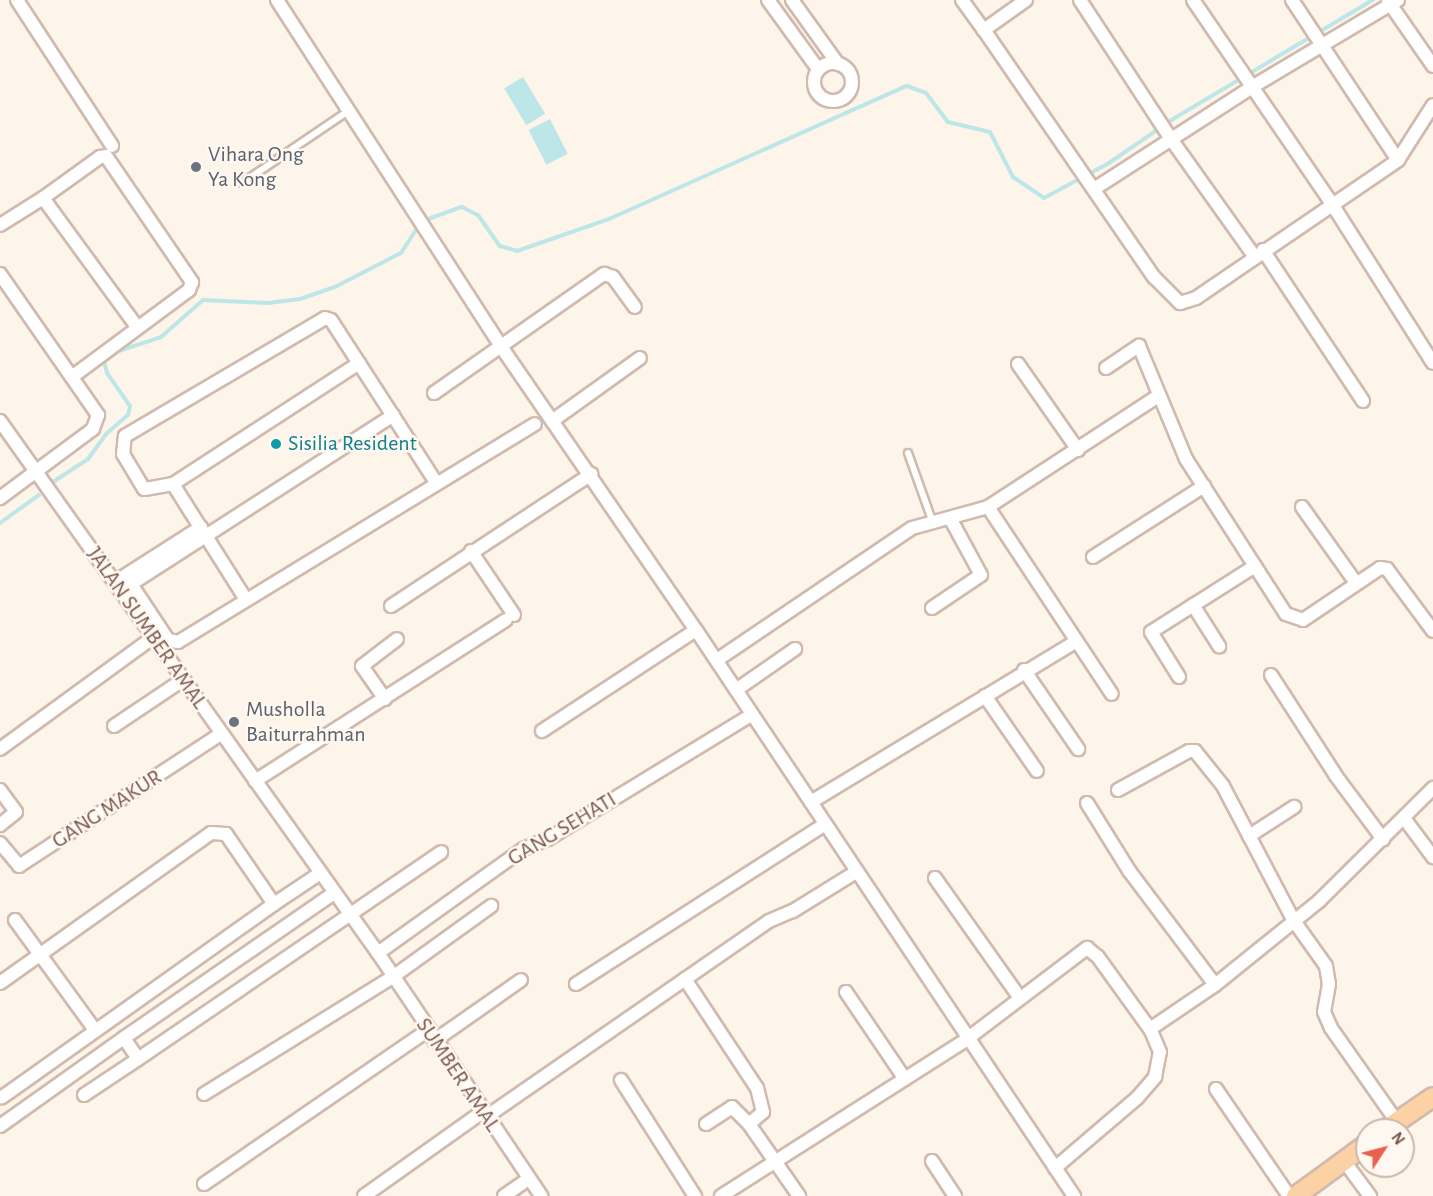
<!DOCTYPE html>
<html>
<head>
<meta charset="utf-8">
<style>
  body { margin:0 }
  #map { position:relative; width:1433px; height:1196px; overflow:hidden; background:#fdf4ea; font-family:"Alegreya Sans",sans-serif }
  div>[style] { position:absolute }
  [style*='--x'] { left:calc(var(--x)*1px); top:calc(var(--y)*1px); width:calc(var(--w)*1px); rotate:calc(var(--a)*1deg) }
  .water>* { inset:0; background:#bde6e8; transform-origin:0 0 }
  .stream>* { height:4px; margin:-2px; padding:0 2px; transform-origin:2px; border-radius:2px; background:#bde6e8 }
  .roads { filter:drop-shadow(2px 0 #d0baae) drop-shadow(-2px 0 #d0baae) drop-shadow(0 2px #d0baae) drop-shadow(0 -2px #d0baae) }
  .service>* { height:6px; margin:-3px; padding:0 3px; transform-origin:3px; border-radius:3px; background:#fff }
  .minor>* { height:12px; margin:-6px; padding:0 6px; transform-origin:6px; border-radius:6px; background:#fff }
  .minor>.ring { margin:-6px; padding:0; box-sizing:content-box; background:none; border:12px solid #fff; border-radius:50% }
  .primary>* { height:18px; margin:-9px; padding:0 9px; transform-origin:9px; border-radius:9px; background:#fcd1a3 }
  .dots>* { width:16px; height:16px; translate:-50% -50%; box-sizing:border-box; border:3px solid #fff8f1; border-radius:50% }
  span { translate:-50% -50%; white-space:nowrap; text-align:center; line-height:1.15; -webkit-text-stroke:5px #fff8f1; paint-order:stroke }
  .worship-label { font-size:22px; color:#5b616d }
  .left { translate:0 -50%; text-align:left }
  .culture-label { font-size:22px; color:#0d838f }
  .street-label { font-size:22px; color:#79574c }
  .north { position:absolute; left:1355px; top:1118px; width:60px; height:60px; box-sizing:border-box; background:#fff8f1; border:2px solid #c9b8af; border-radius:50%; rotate:54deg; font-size:16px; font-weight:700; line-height:24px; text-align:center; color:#79574c }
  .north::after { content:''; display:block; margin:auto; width:21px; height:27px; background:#e8604e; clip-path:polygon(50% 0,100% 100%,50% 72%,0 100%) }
</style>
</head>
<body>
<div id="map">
  <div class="water">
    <i style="left:523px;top:77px;width:43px;height:22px;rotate:59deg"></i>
    <i style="left:550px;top:119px;width:39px;height:24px;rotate:63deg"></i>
  </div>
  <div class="stream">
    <i style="--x:53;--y:482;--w:42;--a:-33.3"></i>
    <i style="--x:88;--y:459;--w:31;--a:-54"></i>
    <i style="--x:106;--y:434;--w:29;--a:-41"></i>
    <i style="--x:128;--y:415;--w:9;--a:-77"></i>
    <i style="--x:130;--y:406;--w:40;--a:-124.9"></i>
    <i style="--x:107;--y:373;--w:12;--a:-104"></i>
    <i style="--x:104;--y:361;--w:18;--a:-34"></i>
    <i style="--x:119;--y:351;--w:44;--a:-18.4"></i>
    <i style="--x:161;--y:337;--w:56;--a:-41.4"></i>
    <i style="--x:203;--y:300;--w:65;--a:2.6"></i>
    <i style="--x:268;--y:303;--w:32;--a:-7"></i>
    <i style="--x:300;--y:299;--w:37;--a:-19"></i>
    <i style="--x:335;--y:287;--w:74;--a:-27.3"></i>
    <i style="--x:401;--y:253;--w:31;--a:-57"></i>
    <i style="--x:418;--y:227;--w:16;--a:-35"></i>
    <i style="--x:431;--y:218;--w:33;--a:-20"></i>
    <i style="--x:462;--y:207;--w:18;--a:27"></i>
    <i style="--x:478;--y:215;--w:38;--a:55"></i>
    <i style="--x:500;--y:246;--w:18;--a:16"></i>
    <i style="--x:517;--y:251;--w:97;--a:-19.2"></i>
    <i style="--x:609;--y:219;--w:326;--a:-24.1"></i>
    <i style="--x:907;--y:86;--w:20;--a:20"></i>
    <i style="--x:926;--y:93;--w:36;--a:53"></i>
    <i style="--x:948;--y:122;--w:43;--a:13.4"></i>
    <i style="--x:990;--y:132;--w:51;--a:62.9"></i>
    <i style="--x:1013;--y:177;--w:37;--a:34"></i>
    <i style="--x:1044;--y:198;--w:74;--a:-28.3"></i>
    <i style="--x:1109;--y:163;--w:78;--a:-34.5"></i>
    <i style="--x:1173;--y:119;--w:233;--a:-30.8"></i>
    <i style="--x:0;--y:523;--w:48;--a:-35.7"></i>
  </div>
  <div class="roads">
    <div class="service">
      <i style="--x:242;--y:183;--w:127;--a:-34.1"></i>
      <i style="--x:908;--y:453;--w:71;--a:70.3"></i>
    </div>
    <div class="minor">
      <i style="--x:17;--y:0;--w:174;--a:56.9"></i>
      <i style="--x:277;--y:0;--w:414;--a:57.1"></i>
      <i style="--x:502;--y:348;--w:342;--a:55.5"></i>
      <i style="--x:696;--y:630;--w:681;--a:56.26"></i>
      <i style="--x:768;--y:0;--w:85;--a:54.1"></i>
      <i style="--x:792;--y:0;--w:79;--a:54.3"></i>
      <i style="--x:962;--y:0;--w:37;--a:54"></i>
      <i style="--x:1026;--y:0;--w:52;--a:144.5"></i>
      <i style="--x:984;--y:30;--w:300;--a:55.5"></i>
      <i style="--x:1154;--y:277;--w:37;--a:45"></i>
      <i style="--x:1180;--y:303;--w:17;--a:-17"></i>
      <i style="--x:1196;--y:298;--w:245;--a:-34.3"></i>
      <i style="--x:1398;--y:160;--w:65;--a:-57.5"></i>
      <i style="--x:1080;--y:0;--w:166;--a:56.8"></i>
      <i style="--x:1171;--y:139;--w:143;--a:54.6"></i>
      <i style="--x:1193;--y:0;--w:247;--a:55.7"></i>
      <i style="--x:1332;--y:204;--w:188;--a:57.6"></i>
      <i style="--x:1292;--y:0;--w:192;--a:56.5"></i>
      <i style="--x:1388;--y:1;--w:79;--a:55.3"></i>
      <i class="ring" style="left:814px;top:63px;width:26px;height:26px"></i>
      <i style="--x:1094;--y:189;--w:188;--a:-32.8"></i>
      <i style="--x:1252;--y:87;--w:170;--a:-30.8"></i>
      <i style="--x:43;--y:198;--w:70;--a:-35.7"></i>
      <i style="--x:100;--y:157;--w:6;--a:-9"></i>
      <i style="--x:106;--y:156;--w:153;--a:55.7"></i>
      <i style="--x:192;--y:282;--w:9;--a:111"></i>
      <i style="--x:189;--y:290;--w:144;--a:143.4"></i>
      <i style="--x:0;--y:225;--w:51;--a:-32.1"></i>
      <i style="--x:43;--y:198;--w:160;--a:53.9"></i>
      <i style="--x:1263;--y:250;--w:181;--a:56.5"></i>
      <i style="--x:0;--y:274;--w:172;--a:55.2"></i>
      <i style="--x:98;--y:415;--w:15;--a:110"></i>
      <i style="--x:93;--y:429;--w:116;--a:143.4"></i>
      <i style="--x:1018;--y:364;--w:105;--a:55.1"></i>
      <i style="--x:1106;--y:368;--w:40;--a:-34"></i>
      <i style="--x:1139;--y:346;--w:122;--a:67.4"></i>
      <i style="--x:1186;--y:459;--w:184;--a:57.2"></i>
      <i style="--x:1286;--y:614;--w:18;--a:19"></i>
      <i style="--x:1303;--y:620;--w:93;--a:-34"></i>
      <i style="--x:1380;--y:568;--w:7;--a:8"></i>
      <i style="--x:1387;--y:569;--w:77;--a:53.4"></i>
      <i style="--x:434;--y:393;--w:208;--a:-35"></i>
      <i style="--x:604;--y:274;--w:9;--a:18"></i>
      <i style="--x:613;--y:277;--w:37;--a:54"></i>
      <i style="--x:0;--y:421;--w:653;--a:54.61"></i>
      <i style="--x:378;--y:953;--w:293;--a:56.1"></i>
      <i style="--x:552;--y:421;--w:108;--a:-35.6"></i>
      <i style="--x:173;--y:484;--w:29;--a:170"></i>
      <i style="--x:144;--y:489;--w:41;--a:-121"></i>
      <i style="--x:123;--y:454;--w:18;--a:-84"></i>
      <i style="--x:125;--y:436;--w:232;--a:-30.5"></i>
      <i style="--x:325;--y:318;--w:6;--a:18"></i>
      <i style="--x:331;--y:320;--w:192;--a:57.1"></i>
      <i style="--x:988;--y:507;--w:224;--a:56.5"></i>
      <i style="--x:1302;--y:507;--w:93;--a:54.6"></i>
      <i style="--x:471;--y:551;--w:77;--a:56.1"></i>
      <i style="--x:1093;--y:557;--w:132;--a:-32.6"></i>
      <i style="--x:115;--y:582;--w:102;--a:-32.6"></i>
      <i style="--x:131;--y:584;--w:67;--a:56.5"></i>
      <i style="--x:168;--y:640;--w:10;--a:11"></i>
      <i style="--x:178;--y:642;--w:418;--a:-31.4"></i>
      <i style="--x:125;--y:588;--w:319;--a:-32.8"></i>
      <i style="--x:245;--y:598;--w:135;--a:-122.3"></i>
      <i style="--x:173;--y:484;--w:222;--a:-33"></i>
      <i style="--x:1193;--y:605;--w:49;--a:57.6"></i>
      <i style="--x:391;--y:606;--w:240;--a:-33.4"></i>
      <i style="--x:932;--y:608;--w:59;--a:-34"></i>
      <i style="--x:981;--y:575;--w:65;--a:-118.5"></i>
      <i style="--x:717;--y:660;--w:235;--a:-34.1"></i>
      <i style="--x:912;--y:528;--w:79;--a:-15.4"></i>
      <i style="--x:988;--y:507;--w:203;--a:-33.1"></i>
      <i style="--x:1024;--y:670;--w:96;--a:55.6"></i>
      <i style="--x:1271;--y:675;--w:120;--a:57.2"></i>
      <i style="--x:1336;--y:776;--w:79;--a:53.3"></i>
      <i style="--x:1179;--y:677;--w:53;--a:-121.9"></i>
      <i style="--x:1151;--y:632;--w:123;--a:-32.4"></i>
      <i style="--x:736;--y:690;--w:72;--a:-34.8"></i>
      <i style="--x:985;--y:696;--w:91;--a:55.3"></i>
      <i style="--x:385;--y:699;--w:40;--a:-124.9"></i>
      <i style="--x:362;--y:666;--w:44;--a:-37.6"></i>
      <i style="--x:114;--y:726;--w:84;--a:-33.9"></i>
      <i style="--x:542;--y:731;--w:184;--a:-33.3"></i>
      <i style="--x:0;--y:749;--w:192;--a:-36.1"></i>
      <i style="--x:255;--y:781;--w:298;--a:-32.7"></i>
      <i style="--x:0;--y:790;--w:27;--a:54"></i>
      <i style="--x:16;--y:812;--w:21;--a:141"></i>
      <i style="--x:1118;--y:790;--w:81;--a:-28.8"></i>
      <i style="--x:1189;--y:751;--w:6;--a:0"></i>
      <i style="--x:1195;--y:751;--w:45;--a:51.3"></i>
      <i style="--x:1223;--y:786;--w:153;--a:62.3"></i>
      <i style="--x:1294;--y:921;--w:55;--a:54.6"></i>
      <i style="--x:1326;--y:966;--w:18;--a:81"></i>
      <i style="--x:1329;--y:984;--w:28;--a:100"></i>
      <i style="--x:1324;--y:1012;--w:17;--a:66"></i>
      <i style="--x:1331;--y:1028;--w:115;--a:54.9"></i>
      <i style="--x:811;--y:802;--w:309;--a:-31.2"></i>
      <i style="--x:1087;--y:803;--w:81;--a:58.1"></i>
      <i style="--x:1130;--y:872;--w:141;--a:53"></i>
      <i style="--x:1404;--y:818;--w:49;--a:53.4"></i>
      <i style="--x:1249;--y:836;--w:54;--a:-32.8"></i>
      <i style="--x:0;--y:843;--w:30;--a:50"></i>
      <i style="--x:19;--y:866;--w:241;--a:-33.2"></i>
      <i style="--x:935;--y:878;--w:147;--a:54.7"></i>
      <i style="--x:334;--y:893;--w:255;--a:145.4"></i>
      <i style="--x:124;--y:1038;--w:25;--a:56"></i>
      <i style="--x:138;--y:1059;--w:367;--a:-34.3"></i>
      <i style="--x:274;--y:904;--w:54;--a:-33.7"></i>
      <i style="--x:15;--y:920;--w:136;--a:54"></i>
      <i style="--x:378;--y:953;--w:178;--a:-35.6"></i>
      <i style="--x:523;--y:849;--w:27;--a:-22"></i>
      <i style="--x:548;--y:839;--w:238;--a:-31.4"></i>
      <i style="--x:685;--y:979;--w:131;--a:56.6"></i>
      <i style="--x:757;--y:1088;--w:25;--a:76"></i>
      <i style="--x:763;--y:1112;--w:18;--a:139"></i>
      <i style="--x:749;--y:1124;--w:88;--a:55.2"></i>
      <i style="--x:0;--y:983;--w:259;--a:-35.4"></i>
      <i style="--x:211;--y:833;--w:15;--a:4"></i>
      <i style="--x:226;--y:834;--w:85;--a:55.6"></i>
      <i style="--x:274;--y:904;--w:334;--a:144.6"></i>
      <i style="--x:576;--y:984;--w:296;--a:-32.7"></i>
      <i style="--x:846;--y:992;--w:105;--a:55.9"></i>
      <i style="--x:434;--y:1041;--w:106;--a:-35"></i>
      <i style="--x:621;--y:1080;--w:138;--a:57.5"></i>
      <i style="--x:1216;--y:1089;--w:130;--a:55.7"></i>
      <i style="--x:204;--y:1094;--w:224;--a:-31.8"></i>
      <i style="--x:394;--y:976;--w:120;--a:-35.8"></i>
      <i style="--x:84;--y:1095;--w:65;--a:-33.7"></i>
      <i style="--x:486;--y:1117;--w:344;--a:-34.7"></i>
      <i style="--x:769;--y:921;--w:26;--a:-23"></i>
      <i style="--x:793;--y:911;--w:74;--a:-31.8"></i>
      <i style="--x:706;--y:1124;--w:31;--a:-33"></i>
      <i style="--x:732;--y:1107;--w:24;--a:45"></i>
      <i style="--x:0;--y:1126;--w:152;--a:-35.4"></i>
      <i style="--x:932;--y:1161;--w:42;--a:56.7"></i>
      <i style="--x:1344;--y:1161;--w:44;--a:53.4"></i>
      <i style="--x:1055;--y:1168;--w:108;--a:-40.5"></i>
      <i style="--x:1137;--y:1098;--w:28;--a:-49"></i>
      <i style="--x:1155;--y:1077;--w:25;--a:-79"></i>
      <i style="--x:1160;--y:1052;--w:25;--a:-113"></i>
      <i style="--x:204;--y:1184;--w:272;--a:-34.5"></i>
      <i style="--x:364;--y:1196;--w:145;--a:-35.4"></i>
      <i style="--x:504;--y:1196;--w:29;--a:-35"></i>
      <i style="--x:721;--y:1196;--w:292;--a:-32.5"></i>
      <i style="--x:967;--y:1039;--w:151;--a:-37.2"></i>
      <i style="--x:1087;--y:948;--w:14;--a:39"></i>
      <i style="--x:1098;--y:957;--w:89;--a:54.2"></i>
      <i style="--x:1150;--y:1029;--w:78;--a:-34.1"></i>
      <i style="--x:1215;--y:985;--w:134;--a:-38.9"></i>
      <i style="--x:1319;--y:901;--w:161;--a:-44.7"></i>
    </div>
    <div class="primary">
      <i style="--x:1385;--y:1130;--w:58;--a:-34.5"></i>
      <i style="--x:1296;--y:1196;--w:88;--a:-36.2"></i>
    </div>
  </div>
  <div class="dots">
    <i style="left:196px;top:167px;background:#6b7280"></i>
    <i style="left:276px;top:444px;background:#0f9aa8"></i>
    <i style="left:234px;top:722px;background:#6b7280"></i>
  </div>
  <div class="worship-label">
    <span class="left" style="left:208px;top:167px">Vihara Ong<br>Ya Kong</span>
    <span class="left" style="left:246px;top:722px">Musholla<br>Baiturrahman</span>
  </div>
  <div class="culture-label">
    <span class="left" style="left:288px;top:444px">Sisilia Resident</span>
  </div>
  <div class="street-label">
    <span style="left:147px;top:628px;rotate:55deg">JALAN SUMBER AMAL</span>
    <span style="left:107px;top:809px;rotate:-33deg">GANG MAKUR</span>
    <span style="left:562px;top:829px;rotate:-31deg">GANG SEHATI</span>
    <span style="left:458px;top:1075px;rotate:56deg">SUMBER AMAL</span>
  </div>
  <div class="north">N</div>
</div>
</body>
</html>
